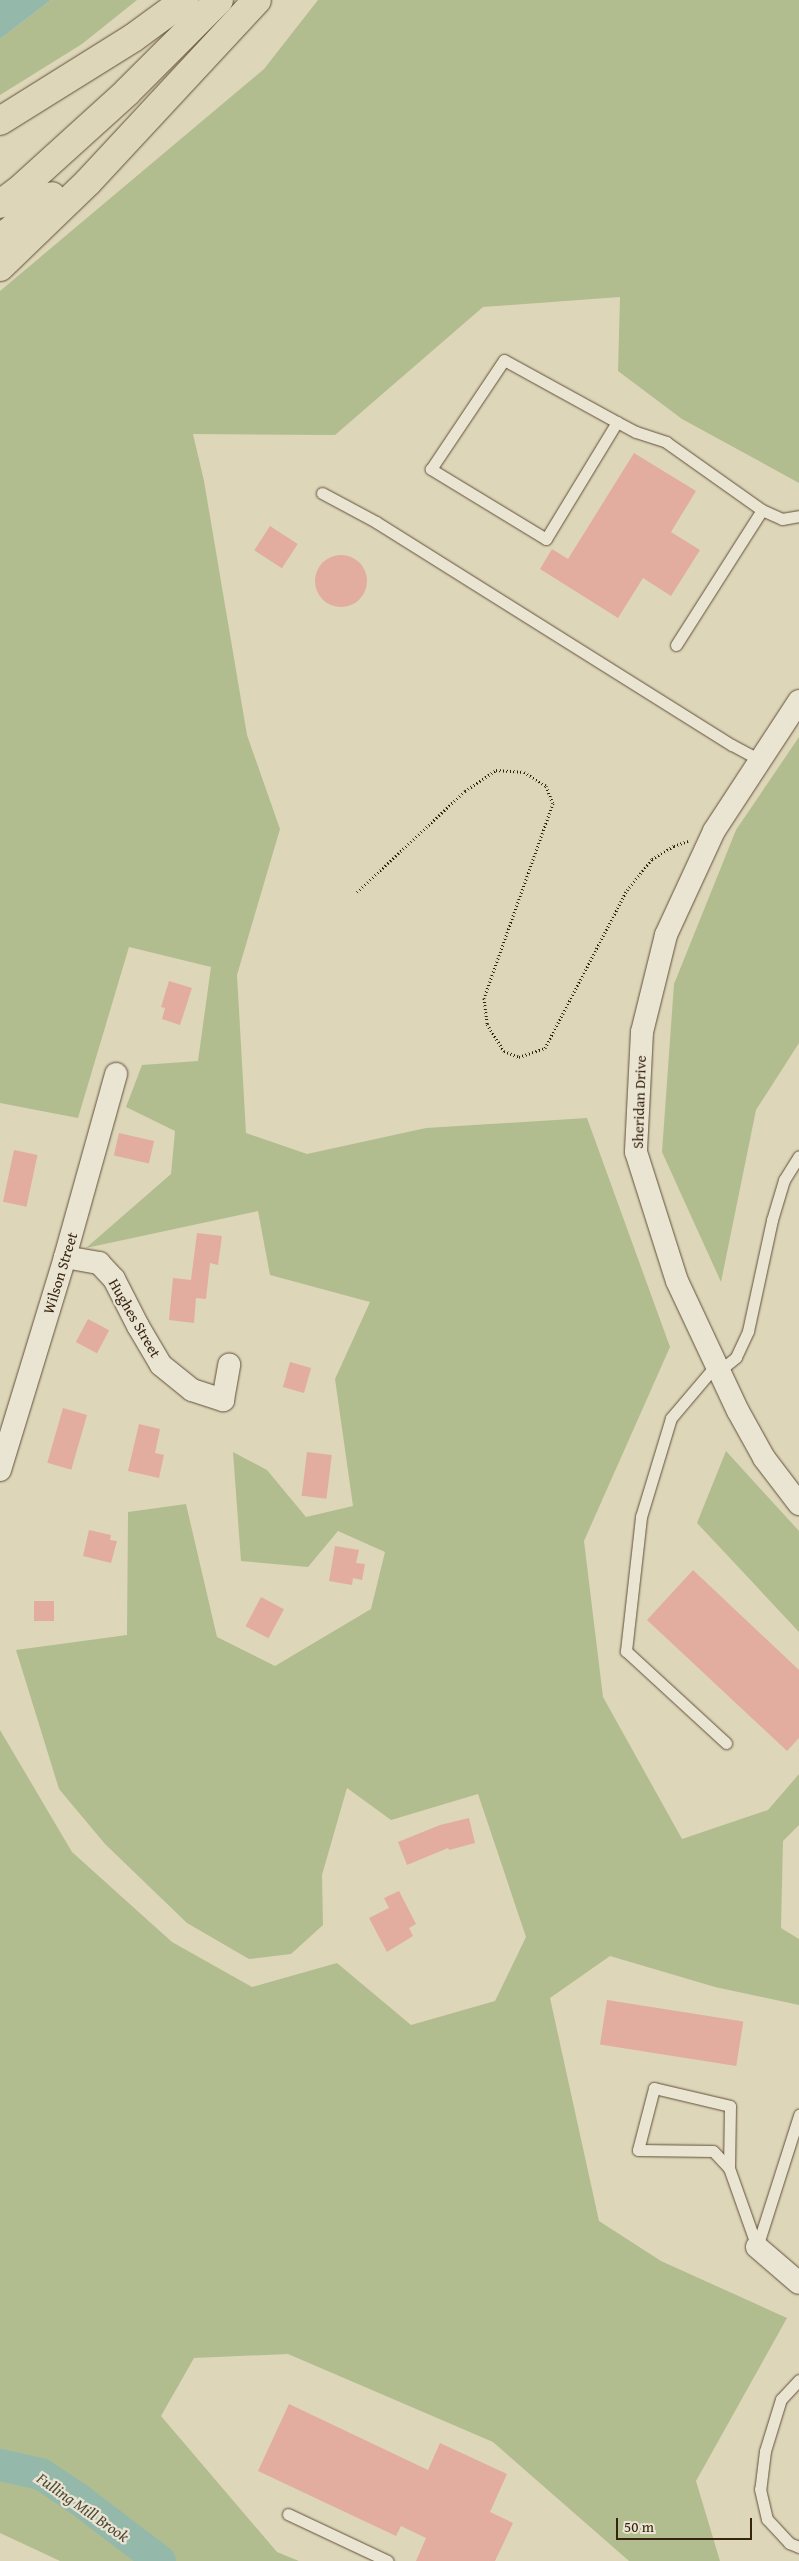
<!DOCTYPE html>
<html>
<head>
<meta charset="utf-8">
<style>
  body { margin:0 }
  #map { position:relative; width:799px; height:2561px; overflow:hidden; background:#ded6b9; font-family:"Gentium Book Plus",serif }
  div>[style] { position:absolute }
  .green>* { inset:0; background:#b2bd8f }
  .water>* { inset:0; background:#94b9ab }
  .river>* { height:32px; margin:-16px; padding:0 16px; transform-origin:16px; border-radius:16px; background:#94b9ab }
  .building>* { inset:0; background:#e2ad9e; transform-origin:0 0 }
  .round { border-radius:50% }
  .path>* { height:3px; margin-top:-1.5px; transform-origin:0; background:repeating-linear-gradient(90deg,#372410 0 1px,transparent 0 3.5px) }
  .roads { filter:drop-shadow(0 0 1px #61503a) drop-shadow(0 0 1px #61503a) }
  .lane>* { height:11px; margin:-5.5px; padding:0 5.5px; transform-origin:5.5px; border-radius:5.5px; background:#eae4d2 }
  .street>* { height:22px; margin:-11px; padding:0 11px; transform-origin:11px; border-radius:11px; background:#eae4d2 }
  .highway>* { height:28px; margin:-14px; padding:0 14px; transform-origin:14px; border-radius:14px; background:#ded6b9 }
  span { translate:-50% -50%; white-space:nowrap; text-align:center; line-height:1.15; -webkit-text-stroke:4.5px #eae4d2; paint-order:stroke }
  .street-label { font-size:15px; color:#372410 }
  .water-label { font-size:16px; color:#4e4937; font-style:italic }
  .scale { position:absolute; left:616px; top:2518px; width:136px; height:22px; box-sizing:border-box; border:2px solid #372410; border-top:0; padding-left:6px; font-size:15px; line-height:18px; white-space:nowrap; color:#372410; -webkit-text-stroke:4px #eae4d2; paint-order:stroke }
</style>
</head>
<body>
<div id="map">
  <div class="green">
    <i style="clip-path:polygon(51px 0,137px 0,82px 44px,0 95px,0 39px)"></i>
    <i style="clip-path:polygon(318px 0,799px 0,799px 483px,682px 419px,618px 371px,620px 297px,483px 307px,335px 435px,193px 434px,204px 481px,247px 735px,280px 829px,237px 975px,246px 1133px,307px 1154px,426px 1128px,587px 1118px,670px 1347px,584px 1541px,603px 1697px,682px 1839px,768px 1810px,799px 1774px,799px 1825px,783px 1841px,781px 1928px,799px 1939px,799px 2005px,715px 1987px,610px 1956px,550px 1998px,599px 2221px,661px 2261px,787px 2318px,696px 2481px,720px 2561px,629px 2561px,493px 2442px,288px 2354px,194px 2358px,161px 2416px,277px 2552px,299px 2561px,60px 2561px,0 2533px,0 1730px,72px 1852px,172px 1942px,252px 1987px,337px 1963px,411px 2025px,495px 2001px,526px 1937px,478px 1794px,391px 1820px,347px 1788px,322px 1875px,323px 1925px,291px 1954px,249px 1959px,187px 1923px,105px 1844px,59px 1789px,16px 1650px,127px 1635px,128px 1512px,186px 1504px,217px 1637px,275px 1666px,371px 1609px,385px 1552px,338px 1531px,308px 1567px,241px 1561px,233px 1452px,267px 1470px,306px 1517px,353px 1506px,335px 1379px,370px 1302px,270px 1275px,258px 1211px,86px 1248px,171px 1174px,175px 1131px,126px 1107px,142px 1065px,198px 1061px,211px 967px,129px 947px,78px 1118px,0 1103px,0 291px,264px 69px)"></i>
    <i style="clip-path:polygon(799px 737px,799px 1043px,756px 1110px,721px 1282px,662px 1152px,674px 984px,736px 830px)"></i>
    <i style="clip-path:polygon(726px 1451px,799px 1531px,799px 1632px,697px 1523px)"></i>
  </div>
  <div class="water">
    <i style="clip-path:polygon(0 0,51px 0,0 39px)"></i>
  </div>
  <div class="river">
    <i style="left:0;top:2465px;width:42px;rotate:12.4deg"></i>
    <i style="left:41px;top:2474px;width:43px;rotate:33.7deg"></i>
    <i style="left:77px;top:2498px;width:104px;rotate:37.2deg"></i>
  </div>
  <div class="building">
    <i style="clip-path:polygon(634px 453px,696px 491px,671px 532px,700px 550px,671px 596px,643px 578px,618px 618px,540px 569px,552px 549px,568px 559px)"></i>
    <i style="left:270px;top:526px;width:33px;height:29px;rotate:33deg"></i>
    <i class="round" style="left:315px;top:555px;width:52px;height:52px"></i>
    <i style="clip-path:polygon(169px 981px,192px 988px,180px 1025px,162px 1019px,165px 1008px,161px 1007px)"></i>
    <i style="left:119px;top:1133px;width:36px;height:23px;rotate:13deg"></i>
    <i style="left:14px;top:1150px;width:24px;height:53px;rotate:12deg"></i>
    <i style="clip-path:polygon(197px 1233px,222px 1236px,218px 1265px,210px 1263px,206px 1299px,196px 1298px,194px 1323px,169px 1320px,173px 1278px,191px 1280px)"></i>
    <i style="left:88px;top:1319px;width:24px;height:26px;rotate:28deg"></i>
    <i style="left:290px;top:1362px;width:22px;height:26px;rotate:16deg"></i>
    <i style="left:63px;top:1408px;width:25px;height:57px;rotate:16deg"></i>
    <i style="clip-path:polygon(139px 1424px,160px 1429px,155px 1453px,164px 1455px,159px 1478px,128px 1471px)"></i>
    <i style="left:307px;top:1452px;width:25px;height:44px;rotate:7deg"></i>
    <i style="clip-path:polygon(89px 1530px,111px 1535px,110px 1540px,117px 1541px,111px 1563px,83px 1556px)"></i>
    <i style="clip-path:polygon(335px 1546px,359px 1550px,356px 1563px,365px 1564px,362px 1580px,353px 1578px,352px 1585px,329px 1581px)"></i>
    <i style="clip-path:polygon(693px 1570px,799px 1670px,799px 1738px,787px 1751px,647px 1620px)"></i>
    <i style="left:261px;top:1597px;width:26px;height:33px;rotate:28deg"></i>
    <i style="left:34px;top:1601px;width:20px;height:20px"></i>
    <i style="clip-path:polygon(469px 1818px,475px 1843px,449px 1850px,448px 1848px,407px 1865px,398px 1842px,440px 1825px)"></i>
    <i style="clip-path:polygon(399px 1891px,416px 1924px,409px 1928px,413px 1936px,387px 1952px,369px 1918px,389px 1908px,384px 1898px)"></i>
    <i style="left:607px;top:2000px;width:138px;height:45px;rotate:9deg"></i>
    <i style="clip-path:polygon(289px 2404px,428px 2470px,440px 2443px,507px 2474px,490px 2512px,513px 2523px,495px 2561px,416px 2561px,426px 2538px,401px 2526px,396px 2536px,258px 2471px)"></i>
  </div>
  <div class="path">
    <i style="left:357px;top:892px;width:148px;rotate:-43.1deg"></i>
    <i style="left:465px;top:791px;width:37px;rotate:-34deg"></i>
    <i style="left:496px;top:770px;width:28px;rotate:4deg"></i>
    <i style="left:524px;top:772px;width:26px;rotate:32deg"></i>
    <i style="left:546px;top:786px;width:18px;rotate:68deg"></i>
    <i style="left:553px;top:803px;width:207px;rotate:109.5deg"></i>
    <i style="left:484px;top:998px;width:26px;rotate:83deg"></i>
    <i style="left:487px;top:1024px;width:32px;rotate:58deg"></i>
    <i style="left:504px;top:1051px;width:16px;rotate:22deg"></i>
    <i style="left:519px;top:1057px;width:28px;rotate:-19deg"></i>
    <i style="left:545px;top:1048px;width:178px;rotate:-62.6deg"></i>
    <i style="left:627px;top:890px;width:40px;rotate:-51deg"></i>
    <i style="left:652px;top:859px;width:26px;rotate:-31deg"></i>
    <i style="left:674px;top:846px;width:15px;rotate:-20deg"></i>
  </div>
  <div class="roads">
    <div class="lane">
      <i style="left:617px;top:422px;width:137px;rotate:121.3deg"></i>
      <i style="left:546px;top:539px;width:135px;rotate:-148.7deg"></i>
      <i style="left:431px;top:469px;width:131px;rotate:-56.2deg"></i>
      <i style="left:504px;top:360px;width:129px;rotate:28.8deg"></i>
      <i style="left:617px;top:422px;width:21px;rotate:28deg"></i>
      <i style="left:636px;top:432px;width:32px;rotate:18deg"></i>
      <i style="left:666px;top:442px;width:118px;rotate:35.3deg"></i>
      <i style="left:322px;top:493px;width:61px;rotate:28.2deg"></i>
      <i style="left:376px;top:522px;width:420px;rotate:32.1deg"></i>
      <i style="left:732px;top:745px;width:32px;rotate:28deg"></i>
      <i style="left:676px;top:645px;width:160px;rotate:-57.5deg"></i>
      <i style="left:762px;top:510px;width:22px;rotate:24deg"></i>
      <i style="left:782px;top:519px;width:17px;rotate:-10deg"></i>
      <i style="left:716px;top:1365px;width:70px;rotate:130.3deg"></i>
      <i style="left:671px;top:1418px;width:103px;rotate:106.9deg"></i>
      <i style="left:641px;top:1517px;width:135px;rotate:96.4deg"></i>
      <i style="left:626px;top:1651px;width:136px;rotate:42.6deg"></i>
      <i style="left:719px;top:1371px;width:22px;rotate:-39deg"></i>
      <i style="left:736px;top:1357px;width:29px;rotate:-65deg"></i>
      <i style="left:748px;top:1331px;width:114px;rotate:-77.8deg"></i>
      <i style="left:772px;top:1220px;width:42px;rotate:-73.3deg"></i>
      <i style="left:784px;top:1180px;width:28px;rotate:-58deg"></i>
      <i style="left:729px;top:2168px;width:23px;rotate:-133deg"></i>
      <i style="left:713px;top:2151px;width:75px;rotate:-179.2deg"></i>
      <i style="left:638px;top:2150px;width:64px;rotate:-75.5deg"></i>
      <i style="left:654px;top:2088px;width:78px;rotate:13.3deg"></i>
      <i style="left:730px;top:2106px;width:62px;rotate:90.9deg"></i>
      <i style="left:729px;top:2168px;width:84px;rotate:70.5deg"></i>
      <i style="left:757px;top:2247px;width:139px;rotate:-72.3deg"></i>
      <i style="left:799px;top:2380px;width:26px;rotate:133deg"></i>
      <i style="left:781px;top:2399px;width:54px;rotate:107.1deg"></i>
      <i style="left:765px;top:2451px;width:38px;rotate:97deg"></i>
      <i style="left:760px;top:2489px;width:31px;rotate:77deg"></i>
      <i style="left:767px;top:2519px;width:33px;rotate:47deg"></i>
      <i style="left:789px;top:2543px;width:11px;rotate:22deg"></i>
      <i style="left:288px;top:2514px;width:110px;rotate:25.2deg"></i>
    </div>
    <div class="street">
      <i style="left:799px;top:701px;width:155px;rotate:123.2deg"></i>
      <i style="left:714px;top:831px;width:115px;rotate:114.8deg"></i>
      <i style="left:666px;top:935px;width:100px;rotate:103.9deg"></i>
      <i style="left:642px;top:1032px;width:120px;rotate:92.9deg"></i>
      <i style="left:636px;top:1152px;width:135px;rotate:72.4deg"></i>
      <i style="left:677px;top:1281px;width:144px;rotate:64.9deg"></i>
      <i style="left:738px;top:1411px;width:54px;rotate:61deg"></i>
      <i style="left:764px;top:1458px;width:58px;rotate:52.7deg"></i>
      <i style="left:65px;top:1257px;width:35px;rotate:10deg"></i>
      <i style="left:99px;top:1263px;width:22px;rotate:47deg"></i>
      <i style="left:114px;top:1279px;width:53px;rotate:62.9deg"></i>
      <i style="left:138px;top:1326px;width:45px;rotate:59.5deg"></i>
      <i style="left:161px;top:1365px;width:40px;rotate:39deg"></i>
      <i style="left:192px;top:1390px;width:33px;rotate:18deg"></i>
      <i style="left:223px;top:1400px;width:36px;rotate:-80deg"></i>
      <i style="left:0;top:1470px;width:223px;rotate:-73deg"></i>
      <i style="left:65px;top:1257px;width:190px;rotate:-74.4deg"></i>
      <i style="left:757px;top:2247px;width:55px;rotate:40.6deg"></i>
    </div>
    <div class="highway">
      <i style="left:0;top:121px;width:157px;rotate:-32deg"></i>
      <i style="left:133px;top:38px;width:64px;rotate:-36.2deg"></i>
      <i style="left:0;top:204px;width:22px;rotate:-36deg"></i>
      <i style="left:18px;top:191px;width:147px;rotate:-42.2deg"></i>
      <i style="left:127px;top:92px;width:130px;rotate:-45deg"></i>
      <i style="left:0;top:239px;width:67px;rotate:-39.6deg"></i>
      <i style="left:0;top:267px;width:122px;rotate:-44deg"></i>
      <i style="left:88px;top:182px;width:248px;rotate:-47.1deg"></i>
    </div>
  </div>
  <div class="street-label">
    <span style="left:639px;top:1102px;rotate:-88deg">Sheridan Drive</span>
    <span style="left:60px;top:1273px;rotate:-73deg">Wilson Street</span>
    <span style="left:135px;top:1318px;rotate:60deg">Hughes Street</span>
  </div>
  <div class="water-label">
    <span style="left:83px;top:2507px;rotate:35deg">Fulling Mill Brook</span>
  </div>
  <div class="scale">50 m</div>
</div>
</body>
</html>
